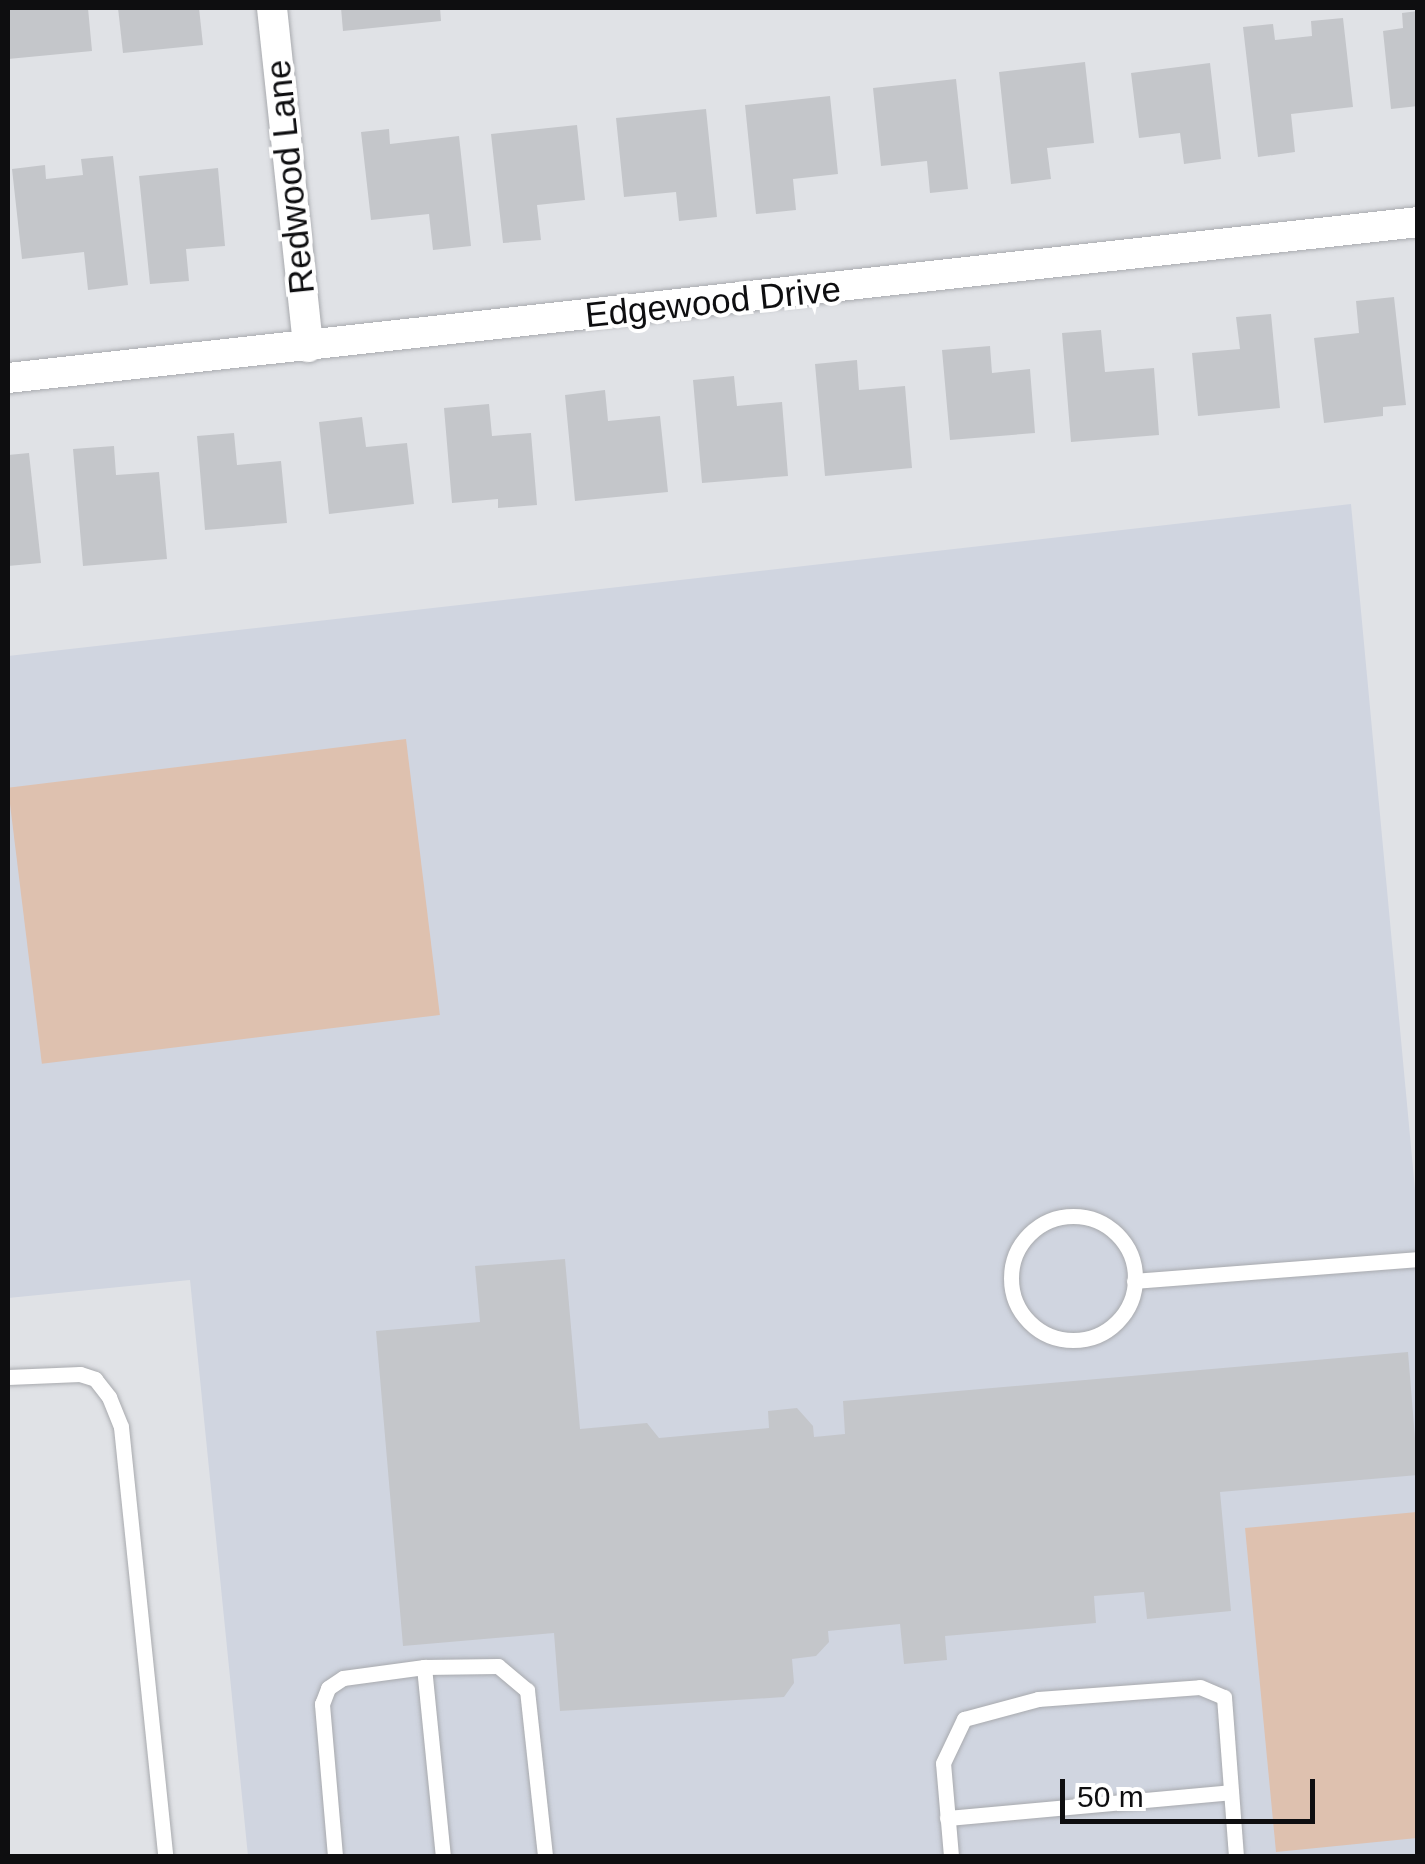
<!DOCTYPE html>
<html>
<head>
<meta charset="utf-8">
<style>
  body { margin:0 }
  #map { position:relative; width:1425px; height:1864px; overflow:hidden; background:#e0e2e6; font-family:Helvetica,sans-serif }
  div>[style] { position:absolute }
  .built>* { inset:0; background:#d0d5e0 }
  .green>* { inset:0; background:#dec1af; transform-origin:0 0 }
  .building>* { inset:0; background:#c4c6ca }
  .roads { filter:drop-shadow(0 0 2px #a8aaae) drop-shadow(0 0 2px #a8aaae) }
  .service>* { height:15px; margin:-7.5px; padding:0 7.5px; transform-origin:7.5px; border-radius:7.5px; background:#fff }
  .service>.ring { margin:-7.5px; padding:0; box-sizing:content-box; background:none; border:15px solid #fff; border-radius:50% }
  .minor>* { height:30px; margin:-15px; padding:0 15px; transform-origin:15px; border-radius:15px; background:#fff }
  span { translate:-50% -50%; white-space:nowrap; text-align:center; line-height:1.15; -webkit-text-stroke:8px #fff; paint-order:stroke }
  .street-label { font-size:35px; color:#0e0e10 }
  .frame { position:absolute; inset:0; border:10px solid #0e0e10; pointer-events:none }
  .scale { position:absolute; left:1060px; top:1779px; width:255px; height:45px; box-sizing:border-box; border:5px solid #0e0e10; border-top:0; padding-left:12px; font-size:30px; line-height:35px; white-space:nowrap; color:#0e0e10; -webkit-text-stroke:8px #fff; paint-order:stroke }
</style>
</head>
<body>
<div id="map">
  <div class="built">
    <i style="clip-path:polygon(1351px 504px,1417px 1211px,1417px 1856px,248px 1856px,190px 1280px,8px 1298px,8px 656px)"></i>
  </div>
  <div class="green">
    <i style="left:406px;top:739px;width:278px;height:401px;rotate:83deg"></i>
    <i style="clip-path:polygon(1417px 1512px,1417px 1838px,1276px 1852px,1245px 1528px)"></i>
  </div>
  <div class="building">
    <i style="clip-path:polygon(8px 8px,88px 8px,92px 51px,8px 59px)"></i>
    <i style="clip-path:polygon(118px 8px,199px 8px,203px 45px,123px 53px)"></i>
    <i style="clip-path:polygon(341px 8px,440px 8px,441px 21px,343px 31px)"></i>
    <i style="clip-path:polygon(1418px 11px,1418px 106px,1391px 109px,1383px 31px,1403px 28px,1402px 13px)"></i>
    <i style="clip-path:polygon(1343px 18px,1353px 107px,1291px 114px,1295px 152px,1258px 157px,1243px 27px,1273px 24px,1275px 40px,1312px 36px,1311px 21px)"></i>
    <i style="clip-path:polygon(1085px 62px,1094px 143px,1047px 148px,1051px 179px,1011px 184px,999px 72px)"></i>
    <i style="clip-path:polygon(1210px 63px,1221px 159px,1184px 164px,1180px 133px,1139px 138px,1131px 73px)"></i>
    <i style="clip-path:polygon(956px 79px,968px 189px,930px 193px,927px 161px,881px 166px,873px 88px)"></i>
    <i style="clip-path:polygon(830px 96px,838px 174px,793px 179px,796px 210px,756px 214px,745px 105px)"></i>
    <i style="clip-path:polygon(706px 109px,717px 217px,679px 221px,676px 192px,624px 197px,616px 118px)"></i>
    <i style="clip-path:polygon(577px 125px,585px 200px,537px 205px,541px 240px,503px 243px,491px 134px)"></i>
    <i style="clip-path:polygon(389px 129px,390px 144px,459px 136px,471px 246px,433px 250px,429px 214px,371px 220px,361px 132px)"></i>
    <i style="clip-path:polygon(113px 156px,128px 285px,88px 290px,84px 252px,22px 259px,12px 169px,45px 165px,46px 179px,83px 175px,81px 159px)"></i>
    <i style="clip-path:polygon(218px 168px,225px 246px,186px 249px,189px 281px,150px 284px,139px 176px)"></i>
    <i style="clip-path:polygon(1394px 297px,1406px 405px,1383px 407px,1383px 416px,1324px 423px,1314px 338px,1359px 333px,1356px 301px)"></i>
    <i style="clip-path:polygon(1271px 314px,1280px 408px,1198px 416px,1192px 353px,1240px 349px,1236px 317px)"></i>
    <i style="clip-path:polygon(1101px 330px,1105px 372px,1154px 368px,1159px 435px,1071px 442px,1062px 333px)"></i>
    <i style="clip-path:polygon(990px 346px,992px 373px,1030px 369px,1035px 433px,950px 440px,942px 350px)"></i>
    <i style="clip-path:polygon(857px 360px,859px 390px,905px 386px,912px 468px,825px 476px,815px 364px)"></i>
    <i style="clip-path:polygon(734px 376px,737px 406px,782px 402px,788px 476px,702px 483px,693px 380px)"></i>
    <i style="clip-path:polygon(605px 390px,608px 421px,660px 416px,668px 492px,575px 501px,565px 395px)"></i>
    <i style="clip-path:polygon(489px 404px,492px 436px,531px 433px,537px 505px,498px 508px,498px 499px,452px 503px,444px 408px)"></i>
    <i style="clip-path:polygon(362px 417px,366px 447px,407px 443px,414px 504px,329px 514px,319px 422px)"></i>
    <i style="clip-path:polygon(234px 433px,237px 465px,281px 461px,287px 523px,205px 530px,197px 436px)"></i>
    <i style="clip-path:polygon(114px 446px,116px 475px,159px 472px,167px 559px,83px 566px,73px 449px)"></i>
    <i style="clip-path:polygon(29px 453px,41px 563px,8px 566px,8px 455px)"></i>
    <i style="clip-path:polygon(565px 1259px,580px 1429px,647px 1423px,659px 1438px,769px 1428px,768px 1411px,797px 1408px,813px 1426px,814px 1437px,845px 1434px,843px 1401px,1408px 1352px,1418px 1475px,1220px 1492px,1231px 1611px,1147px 1619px,1144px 1592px,1094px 1596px,1096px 1623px,945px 1636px,947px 1660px,904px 1664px,900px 1624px,828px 1631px,829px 1642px,816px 1656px,792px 1659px,794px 1683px,784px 1697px,560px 1711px,554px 1633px,403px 1646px,376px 1331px,480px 1322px,475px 1266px)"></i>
  </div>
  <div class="roads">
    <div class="service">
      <i class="ring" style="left:1011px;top:1216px;width:109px;height:109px"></i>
      <i style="left:1134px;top:1281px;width:285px;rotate:-4.4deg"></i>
      <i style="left:8px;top:1377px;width:72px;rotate:-2.4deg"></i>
      <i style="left:80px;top:1374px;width:16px;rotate:18deg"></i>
      <i style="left:95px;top:1379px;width:23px;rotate:52deg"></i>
      <i style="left:109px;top:1397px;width:32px;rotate:68deg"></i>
      <i style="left:121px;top:1427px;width:431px;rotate:84.1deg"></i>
      <i style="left:424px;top:1667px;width:190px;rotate:84.3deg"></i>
      <i style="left:947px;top:1818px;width:285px;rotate:-5.2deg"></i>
      <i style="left:335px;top:1856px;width:153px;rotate:-94.9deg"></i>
      <i style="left:322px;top:1704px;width:17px;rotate:-69deg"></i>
      <i style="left:328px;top:1688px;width:18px;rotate:-34deg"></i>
      <i style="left:343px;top:1678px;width:82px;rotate:-7.7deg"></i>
      <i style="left:424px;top:1667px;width:74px;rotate:-0.8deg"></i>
      <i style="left:498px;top:1666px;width:38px;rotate:40deg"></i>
      <i style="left:527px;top:1690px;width:167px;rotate:83.8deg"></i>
      <i style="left:951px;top:1856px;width:93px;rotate:-94.9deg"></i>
      <i style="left:943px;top:1763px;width:49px;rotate:-64.5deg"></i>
      <i style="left:964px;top:1719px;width:77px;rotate:-15.1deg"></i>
      <i style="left:1038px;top:1699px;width:162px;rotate:-4.2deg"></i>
      <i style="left:1200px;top:1687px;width:26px;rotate:23deg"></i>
      <i style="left:1224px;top:1697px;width:159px;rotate:85.7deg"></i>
    </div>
    <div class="minor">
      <i style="left:272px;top:8px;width:341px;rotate:83.9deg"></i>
      <i style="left:8px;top:378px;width:1419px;rotate:-6.31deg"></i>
    </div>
  </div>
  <div class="street-label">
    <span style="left:290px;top:177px;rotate:-96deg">Redwood Lane</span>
    <span style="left:713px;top:302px;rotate:-6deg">Edgewood Drive</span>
  </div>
  <div class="frame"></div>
  <div class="scale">50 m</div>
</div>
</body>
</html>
